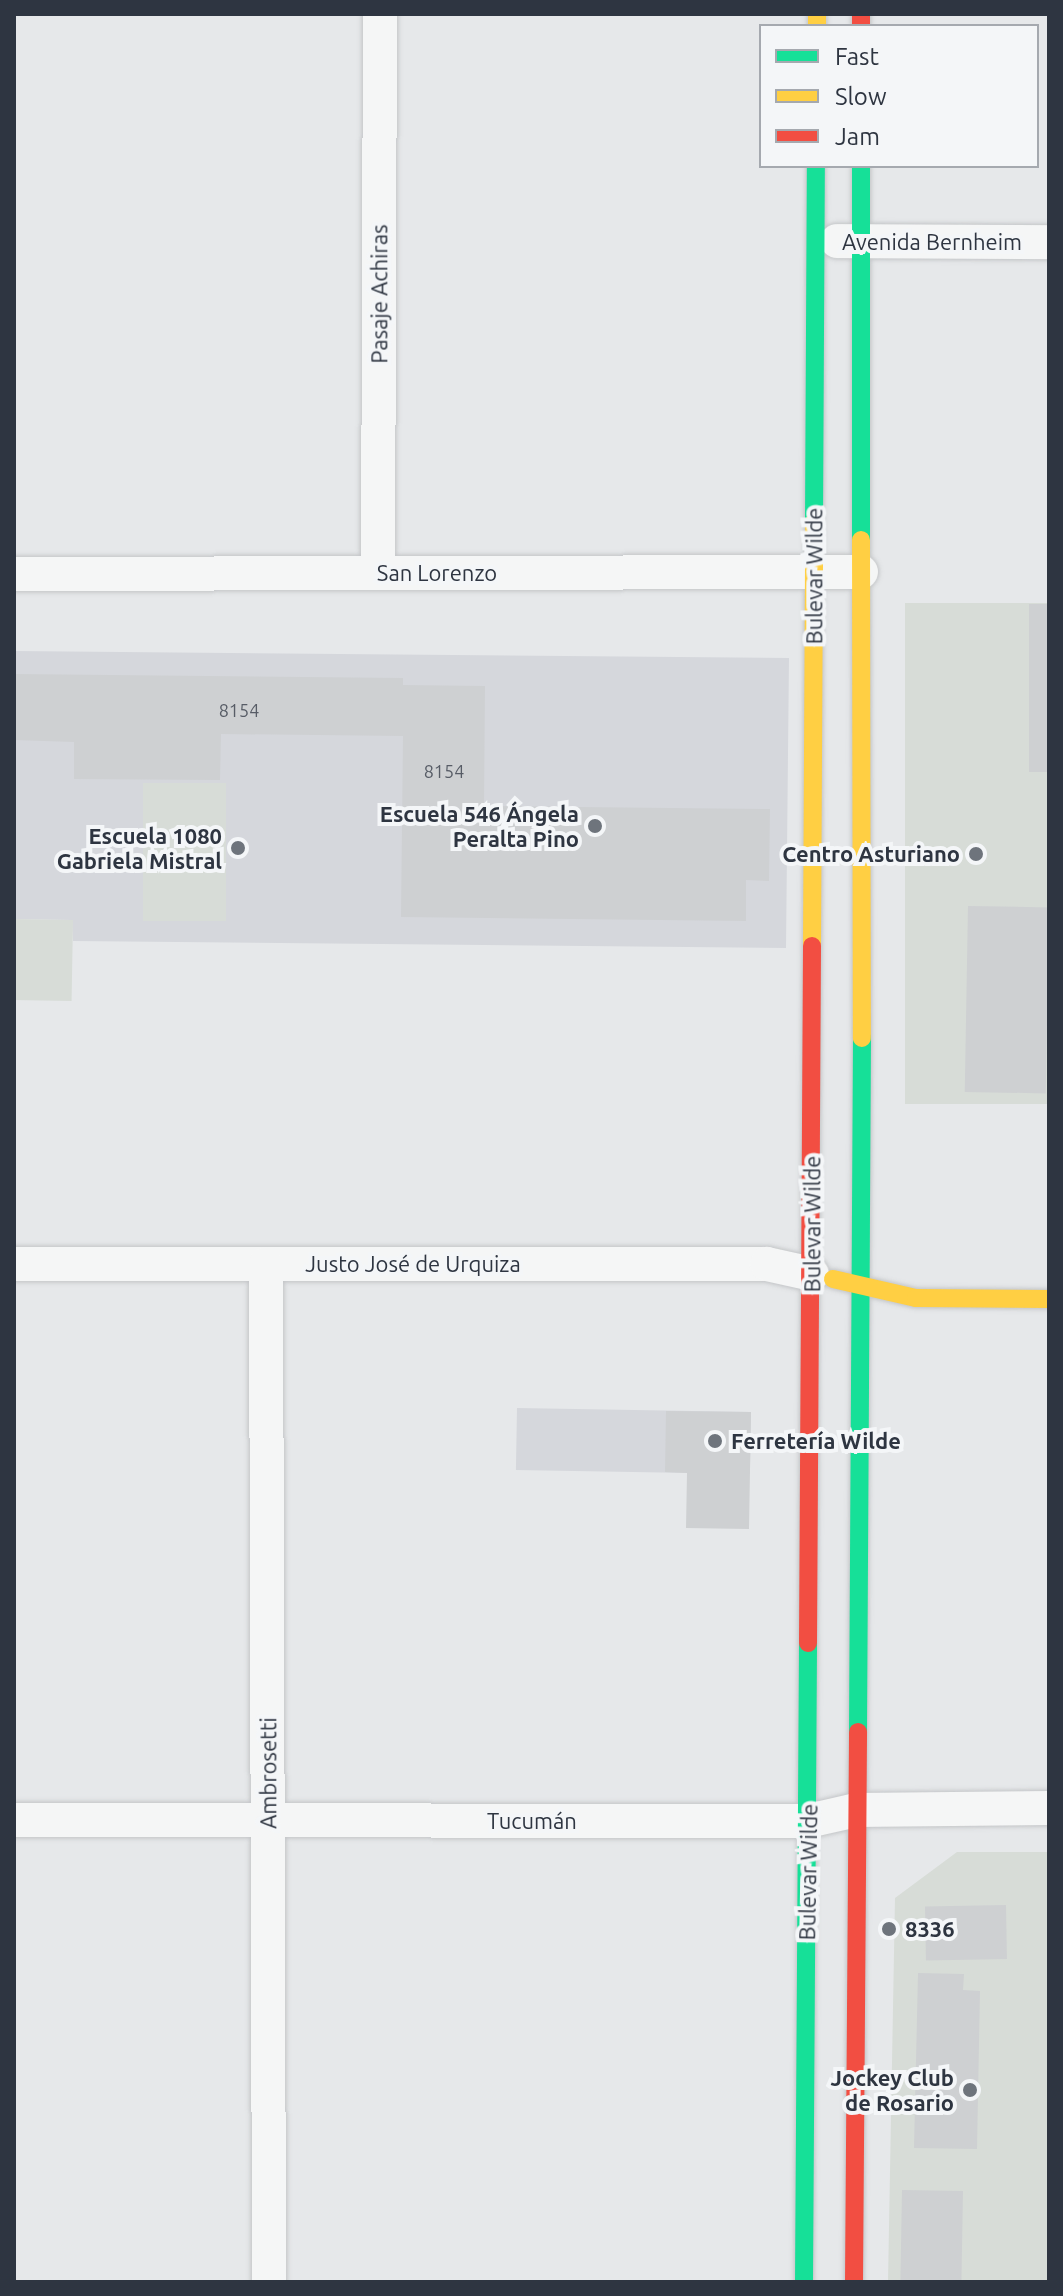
<!DOCTYPE html>
<html>
<head>
<meta charset="utf-8">
<style>
  body { margin:0 }
  #map { position:relative; width:1063px; height:2296px; overflow:hidden; background:#e6e8ea; font-family:Ubuntu,sans-serif }
  div>[style] { position:absolute }
  .built>* { inset:0; background:#d5d7dc; transform-origin:0 0 }
  .green>* { inset:0; background:#d7dcd7; transform-origin:0 0 }
  .building>* { inset:0; background:#ced0d2; transform-origin:0 0 }
  .roads { filter:drop-shadow(0 0 2px #c4c6c8) drop-shadow(0 0 2px #c4c6c8) }
  .street>* { height:34px; margin:-17px; padding:0 17px; transform-origin:17px; border-radius:17px; background:#f5f6f6 }
  .fast>* { height:18px; margin:-9px; padding:0 9px; transform-origin:9px; border-radius:9px; background:#16e098 }
  .slow>* { height:18px; margin:-9px; padding:0 9px; transform-origin:9px; border-radius:9px; background:#ffcf43 }
  .jam>* { height:18px; margin:-9px; padding:0 9px; transform-origin:9px; border-radius:9px; background:#f24e42 }
  .dots>* { width:22px; height:22px; translate:-50% -50%; box-sizing:border-box; border:4px solid #f4f6f8; border-radius:50% }
  span { translate:-50% -50%; white-space:nowrap; text-align:center; line-height:1.15; -webkit-text-stroke:8px #f4f6f8; paint-order:stroke }
  .number-label { font-size:18px; color:#575c66 }
  .number-label span { -webkit-text-stroke-width:0 }
  .street-label { font-size:22px; color:#2e3541 }
  .poi-label { font-size:22px; color:#2e3541; font-weight:700 }
  .right { translate:-100% -50%; text-align:right }
  .left { translate:0 -50%; text-align:left }
  .frame { position:absolute; inset:0; border:16px solid #2e3541; pointer-events:none }
  .legend { position:absolute; left:759px; top:24px; width:280px; height:144px; box-sizing:border-box; background:#f4f6f8; border:2px solid #a5a9af; margin:0; padding:10px 14px; list-style:none; font-size:24px; color:#2e3541 }
  .legend li { display:flex; align-items:center; gap:16px; height:40px }
  .legend b { width:40px; border:2px solid #a5a9af }
</style>
</head>
<body>
<div id="map">
  <div class="built">
    <i style="clip-path:polygon(14px 651px,789px 658px,786px 948px,73px 941px,72px 920px,14px 919px)"></i>
    <i style="left:517px;top:1408px;width:234px;height:62px;rotate:1deg"></i>
  </div>
  <div class="green">
    <i style="left:905px;top:603px;width:144px;height:501px"></i>
    <i style="left:143px;top:783px;width:83px;height:138px"></i>
    <i style="left:14px;top:919px;width:59px;height:81px;rotate:1deg"></i>
    <i style="clip-path:polygon(957px 1852px,1049px 1852px,1049px 2282px,888px 2282px,895px 1898px)"></i>
  </div>
  <div class="building">
    <i style="left:1029px;top:604px;width:20px;height:168px"></i>
    <i style="clip-path:polygon(14px 674px,403px 678px,403px 685px,485px 686px,484px 806px,770px 809px,769px 881px,746px 880px,746px 921px,401px 917px,403px 736px,221px 734px,220px 780px,74px 779px,74px 742px,14px 740px)"></i>
    <i style="left:968px;top:906px;width:81px;height:186px;rotate:1deg"></i>
    <i style="clip-path:polygon(666px 1411px,751px 1412px,749px 1529px,686px 1528px,687px 1473px,665px 1472px)"></i>
    <i style="left:1006px;top:1905px;width:54px;height:81px;rotate:89deg"></i>
    <i style="clip-path:polygon(918px 1973px,964px 1974px,963px 1990px,980px 1991px,977px 2149px,914px 2148px)"></i>
    <i style="left:902px;top:2190px;width:61px;height:92px;rotate:1deg"></i>
  </div>
  <div class="roads">
    <div class="street">
      <i style="left:837px;top:241px;width:212px;rotate:0.3deg"></i>
      <i style="left:378px;top:573px;width:559px;rotate:-89.8deg"></i>
      <i style="left:14px;top:574px;width:847px;rotate:-0.14deg"></i>
      <i style="left:14px;top:1264px;width:753px"></i>
      <i style="left:767px;top:1264px;width:46px;rotate:12.5deg"></i>
      <i style="left:266px;top:1264px;width:1018px;rotate:89.83deg"></i>
      <i style="left:14px;top:1820px;width:794px;rotate:0.07deg"></i>
      <i style="left:808px;top:1821px;width:49px;rotate:-12.9deg"></i>
      <i style="left:856px;top:1810px;width:193px;rotate:-0.6deg"></i>
    </div>
    <div class="fast">
      <i style="left:861px;top:166px;width:374px;rotate:90deg"></i>
      <i style="left:814px;top:522px;width:356px;rotate:-89.7deg"></i>
      <i style="left:858px;top:1732px;width:694px;rotate:-89.67deg"></i>
      <i style="left:804px;top:2282px;width:639px;rotate:-89.64deg"></i>
    </div>
    <div class="slow">
      <i style="left:817px;top:14px;width:12px;rotate:90deg"></i>
      <i style="left:861px;top:540px;width:498px;rotate:89.9deg"></i>
      <i style="left:812px;top:946px;width:424px;rotate:-89.7deg"></i>
      <i style="left:833px;top:1279px;width:85px;rotate:12.9deg"></i>
      <i style="left:916px;top:1298px;width:133px;rotate:0.4deg"></i>
    </div>
    <div class="jam">
      <i style="left:861px;top:14px;width:12px;rotate:90deg"></i>
      <i style="left:808px;top:1643px;width:697px;rotate:-89.67deg"></i>
      <i style="left:854px;top:2282px;width:550px;rotate:-89.58deg"></i>
    </div>
  </div>
  <div class="dots">
    <i style="left:595px;top:826px;background:#6e747c"></i>
    <i style="left:238px;top:848px;background:#6e747c"></i>
    <i style="left:976px;top:854px;background:#6e747c"></i>
    <i style="left:715px;top:1441px;background:#6e747c"></i>
    <i style="left:889px;top:1929px;background:#6e747c"></i>
    <i style="left:970px;top:2090px;background:#6e747c"></i>
  </div>
  <div class="number-label">
    <span style="left:239px;top:710px">8154</span>
    <span style="left:444px;top:771px">8154</span>
  </div>
  <div class="street-label">
    <span style="left:932px;top:242px">Avenida Bernheim</span>
    <span style="left:379px;top:294px;rotate:-90deg">Pasaje Achiras</span>
    <span style="left:437px;top:573px">San Lorenzo</span>
    <span style="left:814px;top:576px;rotate:-90deg">Bulevar Wilde</span>
    <span style="left:812px;top:1224px;rotate:-90deg">Bulevar Wilde</span>
    <span style="left:413px;top:1264px">Justo José de Urquiza</span>
    <span style="left:268px;top:1773px;rotate:-90deg">Ambrosetti</span>
    <span style="left:532px;top:1821px">Tucumán</span>
    <span style="left:808px;top:1872px;rotate:-89deg">Bulevar Wilde</span>
  </div>
  <div class="poi-label">
    <span class="right" style="left:579px;top:826px">Escuela 546 Ángela<br>Peralta Pino</span>
    <span class="right" style="left:222px;top:848px">Escuela 1080<br>Gabriela Mistral</span>
    <span class="right" style="left:960px;top:854px">Centro Asturiano</span>
    <span class="left" style="left:731px;top:1441px">Ferretería Wilde</span>
    <span class="left" style="left:905px;top:1929px">8336</span>
    <span class="right" style="left:954px;top:2090px">Jockey Club<br>de Rosario</span>
  </div>
  <div class="frame"></div>
  <ul class="legend">
  <li><b style="height:10px;background:#16e098"></b>Fast</li>
  <li><b style="height:10px;background:#ffcf43"></b>Slow</li>
  <li><b style="height:10px;background:#f24e42"></b>Jam</li>
  </ul>
</div>
</body>
</html>
